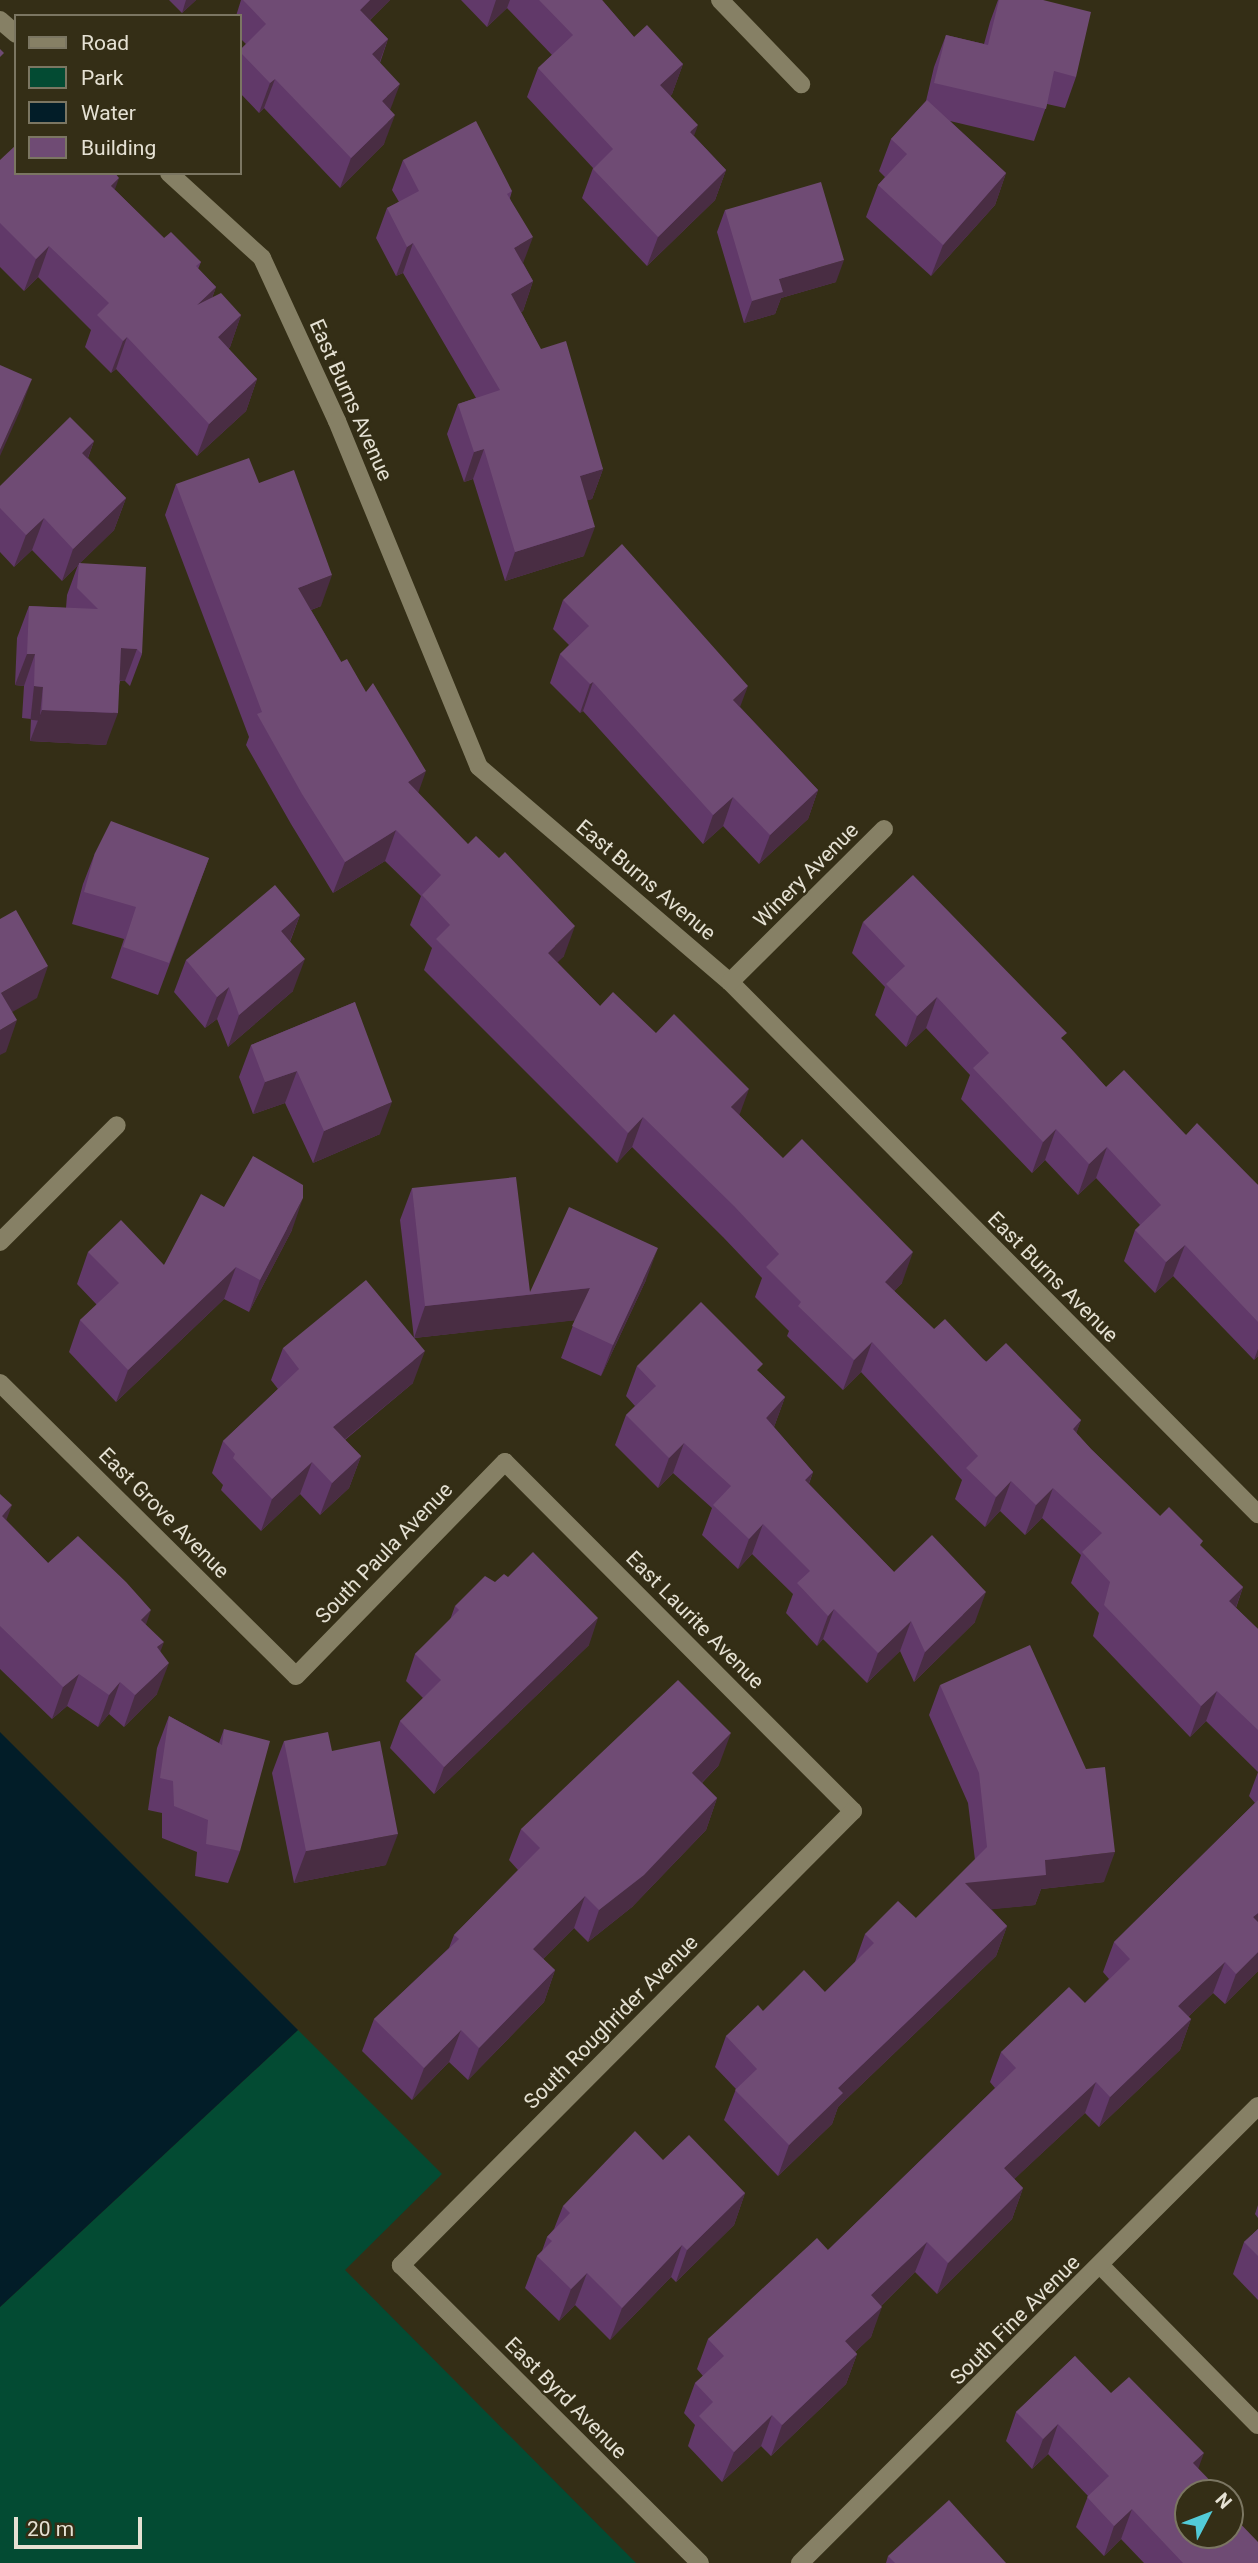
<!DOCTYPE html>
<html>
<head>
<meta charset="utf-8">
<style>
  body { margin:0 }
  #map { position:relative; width:1258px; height:2563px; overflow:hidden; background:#342e16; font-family:Roboto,sans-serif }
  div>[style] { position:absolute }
  .green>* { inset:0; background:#034b33 }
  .water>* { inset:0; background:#021d28 }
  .minor>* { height:18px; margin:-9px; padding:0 9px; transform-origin:9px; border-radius:9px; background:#868065 }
  .wall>* { inset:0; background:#613969 }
  .shaded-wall>* { inset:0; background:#492d43; transform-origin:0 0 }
  .building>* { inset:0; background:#6f4b74 }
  span { translate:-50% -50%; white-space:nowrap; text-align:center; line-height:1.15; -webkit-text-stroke:5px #342e16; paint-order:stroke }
  .street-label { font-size:21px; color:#e5e1d3 }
  .legend { position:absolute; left:14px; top:14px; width:228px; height:161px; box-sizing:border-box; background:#342e16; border:2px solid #7b7662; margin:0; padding:9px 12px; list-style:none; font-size:21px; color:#e5e1d3 }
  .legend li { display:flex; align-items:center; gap:14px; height:35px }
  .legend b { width:35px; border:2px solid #7b7662 }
  .north { position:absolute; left:1174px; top:2479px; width:70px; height:70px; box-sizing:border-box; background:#342e16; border:2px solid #7b7662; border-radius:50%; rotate:48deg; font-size:19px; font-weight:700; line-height:28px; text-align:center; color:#e5e1d3 }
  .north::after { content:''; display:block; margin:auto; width:24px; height:32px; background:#52cbd8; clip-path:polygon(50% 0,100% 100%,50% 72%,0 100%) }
  .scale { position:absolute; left:14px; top:2517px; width:128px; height:32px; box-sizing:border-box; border:4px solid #e5e1d3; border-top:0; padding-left:9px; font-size:21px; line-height:24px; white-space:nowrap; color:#e5e1d3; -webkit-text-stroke:5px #342e16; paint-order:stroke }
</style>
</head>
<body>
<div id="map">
  <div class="green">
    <i style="clip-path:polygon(298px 2030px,442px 2174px,345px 2270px,636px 2563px,0 2563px,0 2307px)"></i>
  </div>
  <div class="water">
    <i style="clip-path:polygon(0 1732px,298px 2030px,0 2307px)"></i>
  </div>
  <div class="minor">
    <i style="left:720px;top:0;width:117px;rotate:46deg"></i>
    <i style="left:0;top:20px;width:21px;rotate:41deg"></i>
    <i style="left:169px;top:173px;width:126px;rotate:42.4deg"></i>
    <i style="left:262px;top:258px;width:179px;rotate:65.3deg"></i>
    <i style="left:337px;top:421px;width:374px;rotate:67.7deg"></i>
    <i style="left:479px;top:767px;width:330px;rotate:40.6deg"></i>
    <i style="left:730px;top:982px;width:750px;rotate:45.22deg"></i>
    <i style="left:730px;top:982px;width:217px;rotate:-44.8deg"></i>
    <i style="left:0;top:1242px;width:165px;rotate:-45deg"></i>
    <i style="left:0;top:1383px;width:416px;rotate:44.7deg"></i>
    <i style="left:296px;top:1676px;width:299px;rotate:-45.7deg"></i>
    <i style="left:505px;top:1462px;width:493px;rotate:45.1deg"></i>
    <i style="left:853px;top:1811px;width:641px;rotate:134.87deg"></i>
    <i style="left:401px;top:2265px;width:422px;rotate:44.9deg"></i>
    <i style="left:1102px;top:2267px;width:222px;rotate:45.4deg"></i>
    <i style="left:800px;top:2563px;width:647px;rotate:-44.94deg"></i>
  </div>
  <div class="wall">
    <i style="clip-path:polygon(169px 0,196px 0,182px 13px)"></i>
    <i style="clip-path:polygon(241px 0,390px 0,370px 20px,388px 39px,380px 63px,390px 110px,384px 144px,340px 188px,264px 108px,259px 113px,240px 93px,240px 50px,246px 44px,240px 38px,240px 16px,236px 16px)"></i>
    <i style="clip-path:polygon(461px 0,602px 0,634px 37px,683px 64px,672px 94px,670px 96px,694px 136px,726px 170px,715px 200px,647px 266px,582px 198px,593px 168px,527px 97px,538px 68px,552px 55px,507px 8px,487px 27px)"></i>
    <i style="clip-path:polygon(998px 0,1043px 0,1076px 77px,1065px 108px,1047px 104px,1034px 141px,950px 121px,1006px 173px,995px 205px,931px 276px,866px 217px,878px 185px,885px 177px,879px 171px,891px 139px,926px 101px,934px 67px,946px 35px,984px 44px,990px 22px)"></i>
    <i style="clip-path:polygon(0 160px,115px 190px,164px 238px,201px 262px,198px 269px,216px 287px,212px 298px,241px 315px,230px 347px,228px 349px,257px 379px,246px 411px,197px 456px,116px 369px,111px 373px,85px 347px,91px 330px,38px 277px,24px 291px,0 267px)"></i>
    <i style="clip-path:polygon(403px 160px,512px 191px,510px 198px,523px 263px,533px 281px,523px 311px,521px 312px,603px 469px,592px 499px,587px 500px,584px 556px,505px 581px,473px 479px,464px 482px,447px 434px,458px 404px,476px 398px,403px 273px,396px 276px,376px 238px,387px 208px,399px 202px,392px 190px)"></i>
    <i style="clip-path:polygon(725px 210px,836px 282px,781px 298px,775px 314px,744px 323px,717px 232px)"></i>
    <i style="clip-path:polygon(94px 441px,88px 458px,126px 498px,114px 530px,80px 563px,142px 654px,130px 686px,125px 681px,120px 681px,106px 745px,30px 741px,31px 719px,22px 718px,24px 686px,15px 685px,17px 638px,29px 606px,66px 608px,67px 595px,78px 565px,62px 581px,32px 550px,14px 567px,0 552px,0 486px)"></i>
    <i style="clip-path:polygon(259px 483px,321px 606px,311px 610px,418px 793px,564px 956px,557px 962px,600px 1006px,739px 1115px,902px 1283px,894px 1291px,934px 1329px,1081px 1420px,1076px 1433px,1091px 1449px,1160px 1516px,1201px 1547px,1243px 1587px,1236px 1608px,1258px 1629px,1258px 1772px,1206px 1721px,1190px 1737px,1093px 1636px,1099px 1613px,1071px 1583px,1081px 1555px,1042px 1518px,1025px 1535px,1000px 1511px,985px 1527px,955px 1499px,962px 1480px,861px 1372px,843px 1390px,787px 1336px,789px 1331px,755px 1297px,762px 1278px,723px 1237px,632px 1147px,617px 1163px,424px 970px,432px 948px,410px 925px,421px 896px,385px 861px,333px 893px,291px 824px,246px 745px,249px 737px,165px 515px,176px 484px)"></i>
    <i style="clip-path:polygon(563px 600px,740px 707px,818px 790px,808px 819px,759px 864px,723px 826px,703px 844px,583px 711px,580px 713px,550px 683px,560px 654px,569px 645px,553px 629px)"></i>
    <i style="clip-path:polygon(95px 853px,209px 858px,158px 995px,111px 978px,124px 939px,72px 924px,83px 884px)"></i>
    <i style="clip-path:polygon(300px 915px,290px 942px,293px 991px,228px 1047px,217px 1019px,205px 1028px,174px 992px,186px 960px)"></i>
    <i style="clip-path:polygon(863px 922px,1064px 1041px,1106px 1087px,1186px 1135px,1258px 1185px,1258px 1356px,1254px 1360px,1173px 1276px,1155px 1293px,1124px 1261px,1135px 1230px,1140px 1225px,1096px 1178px,1078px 1195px,1045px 1160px,1032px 1173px,961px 1099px,970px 1075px,926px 1028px,906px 1047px,875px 1015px,885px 987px,852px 953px)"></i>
    <i style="clip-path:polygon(355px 1002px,380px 1134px,313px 1163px,285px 1103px,253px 1114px,239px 1077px,251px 1045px)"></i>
    <i style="clip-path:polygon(412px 1188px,530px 1292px,646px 1280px,601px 1376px,561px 1358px,575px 1320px,414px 1338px,413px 1383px,345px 1440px,361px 1456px,349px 1488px,320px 1515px,300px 1494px,261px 1531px,221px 1490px,223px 1485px,212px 1473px,223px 1441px,278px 1389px,271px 1380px,283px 1348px,414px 1338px,400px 1220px)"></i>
    <i style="clip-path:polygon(224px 1207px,292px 1230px,249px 1312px,224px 1299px,116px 1402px,69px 1352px,80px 1320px,97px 1305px,77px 1284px,88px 1252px,164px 1265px)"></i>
    <i style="clip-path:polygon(637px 1366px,760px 1373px,785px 1397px,774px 1427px,813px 1472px,809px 1484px,894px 1572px,975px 1622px,914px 1682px,900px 1651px,867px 1683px,823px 1639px,817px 1646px,786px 1613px,793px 1594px,752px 1554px,738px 1569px,702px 1535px,712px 1508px,673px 1473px,658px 1488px,615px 1445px,626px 1415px,635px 1406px,626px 1396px)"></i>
    <i style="clip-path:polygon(0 1494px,6px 1520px,48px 1563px,146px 1625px,160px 1652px,157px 1694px,124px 1727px,109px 1714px,98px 1727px,67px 1706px,52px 1719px,0 1669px)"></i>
    <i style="clip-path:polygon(455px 1606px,589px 1645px,434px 1794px,390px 1748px,400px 1721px,423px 1698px,406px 1681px,415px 1654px,450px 1620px)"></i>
    <i style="clip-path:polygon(940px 1685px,1104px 1882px,1041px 1889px,1035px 1905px,991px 1909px,1007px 1926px,996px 1956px,838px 2107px,832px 2124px,778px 2176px,724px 2120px,736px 2089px,715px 2067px,726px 2036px,763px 2011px,825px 1992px,855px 1962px,865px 1934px,916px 1918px,975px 1860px,968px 1803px,929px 1715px)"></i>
    <i style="clip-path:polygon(169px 1716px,219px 1743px,224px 1729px,240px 1851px,228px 1883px,195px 1876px,197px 1852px,162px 1838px,162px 1813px,148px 1810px,157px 1748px)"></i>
    <i style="clip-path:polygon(284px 1741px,332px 1751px,386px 1865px,294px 1883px,272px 1773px)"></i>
    <i style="clip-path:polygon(719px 1765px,702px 1783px,717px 1798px,706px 1830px,632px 1907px,588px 1942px,574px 1928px,543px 1959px,555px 1970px,544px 2002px,468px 2080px,449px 2062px,412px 2100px,362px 2051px,374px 2019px,449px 1948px,454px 1935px,518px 1870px,509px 1860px,521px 1829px)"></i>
    <i style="clip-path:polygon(1258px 1772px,1258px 1971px,1225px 2004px,1213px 1993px,1188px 2017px,1191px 2019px,1180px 2050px,1099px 2127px,1085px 2113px,1014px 2179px,1023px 2188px,1012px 2219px,937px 2294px,915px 2272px,881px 2306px,871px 2337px,855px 2352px,857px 2354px,846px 2384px,771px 2456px,761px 2446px,722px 2482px,688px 2446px,695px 2425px,684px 2413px,695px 2383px,703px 2376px,697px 2369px,708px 2339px,828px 2250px,995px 2088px,990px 2082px,1001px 2052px,1085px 2003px,1109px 1979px,1103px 1972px,1114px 1942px,1255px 1803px,1249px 1796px)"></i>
    <i style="clip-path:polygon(663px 2160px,745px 2193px,734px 2225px,676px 2282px,671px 2277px,610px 2340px,575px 2305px,559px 2321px,525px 2288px,537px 2256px,542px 2251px,547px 2237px,554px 2229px,563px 2206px)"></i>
    <i style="clip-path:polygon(1258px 2205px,1258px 2218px,1255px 2214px)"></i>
    <i style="clip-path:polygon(1258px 2229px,1258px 2300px,1233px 2274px,1244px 2242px)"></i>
    <i style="clip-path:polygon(1075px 2356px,1188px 2493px,1258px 2563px,1144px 2563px,1121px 2539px,1104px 2556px,1076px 2527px,1088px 2496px,1048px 2454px,1032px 2469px,1006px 2441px,1016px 2412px)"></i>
    <i style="clip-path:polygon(888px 2556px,1006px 2563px,886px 2563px)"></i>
  </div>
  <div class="shaded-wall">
    <i style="clip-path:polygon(186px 0,196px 0,182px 13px)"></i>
    <i style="clip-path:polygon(370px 0,390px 0,349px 40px,360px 10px)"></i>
    <i style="clip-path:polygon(496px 0,510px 0,507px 8px,487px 27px)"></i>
    <i style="clip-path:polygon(388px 39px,377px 69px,372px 54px)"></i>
    <i style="clip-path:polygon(683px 64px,672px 94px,649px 115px,660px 85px)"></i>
    <i style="clip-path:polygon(275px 79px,264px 108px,259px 113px,270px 83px)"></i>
    <i style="clip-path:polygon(400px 84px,389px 113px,382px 101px)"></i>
    <i style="clip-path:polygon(395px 115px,384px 144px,340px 188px,351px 158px)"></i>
    <i style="clip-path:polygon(698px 125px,687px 155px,690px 132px)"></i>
    <i style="clip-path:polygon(726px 170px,715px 200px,647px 266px,658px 237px)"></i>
    <i style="clip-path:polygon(1006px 173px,995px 205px,931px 276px,943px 245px)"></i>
    <i style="clip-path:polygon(119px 178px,108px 209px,111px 186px)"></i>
    <i style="clip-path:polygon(533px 237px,522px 266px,514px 248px)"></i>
    <i style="clip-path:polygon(413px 243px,403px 273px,396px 276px,407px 247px)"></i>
    <i style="clip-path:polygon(49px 246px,38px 277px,24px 291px,36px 259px)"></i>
    <i style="clip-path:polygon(844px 260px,836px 282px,781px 298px,775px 314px,744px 323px,752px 301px,779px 279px)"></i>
    <i style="clip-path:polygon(533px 281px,523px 311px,500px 323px,511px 294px)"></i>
    <i style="clip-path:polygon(216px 287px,204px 319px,197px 305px)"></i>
    <i style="clip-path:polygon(241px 315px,230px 347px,206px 369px,218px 337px)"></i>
    <i style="clip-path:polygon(127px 337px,116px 369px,111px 373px,123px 341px)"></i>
    <i style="clip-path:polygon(32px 379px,20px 411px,0 456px,0 450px)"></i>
    <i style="clip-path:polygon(257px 379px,246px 411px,197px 456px,209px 424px)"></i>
    <i style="clip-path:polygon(94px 441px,82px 473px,82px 453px)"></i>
    <i style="clip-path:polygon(484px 449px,473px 479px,464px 482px,474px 452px)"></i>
    <i style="clip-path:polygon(603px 469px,592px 499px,569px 506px,580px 476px)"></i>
    <i style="clip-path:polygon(126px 498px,114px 530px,62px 581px,73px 549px)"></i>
    <i style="clip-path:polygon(44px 518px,32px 550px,14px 567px,26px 535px)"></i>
    <i style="clip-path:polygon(595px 527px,584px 556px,505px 581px,515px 552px)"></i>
    <i style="clip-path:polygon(332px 575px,321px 606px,287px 619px,298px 588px)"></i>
    <i style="clip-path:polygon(121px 648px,137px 649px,125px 681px,110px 680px)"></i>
    <i style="clip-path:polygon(27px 654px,35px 654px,24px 686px,15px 685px)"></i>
    <i style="clip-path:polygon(593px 682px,583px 711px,580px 713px,590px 684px)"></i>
    <i style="left:34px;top:686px;width:9px;height:34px;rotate:6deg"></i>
    <i style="clip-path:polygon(748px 686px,737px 715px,733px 700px)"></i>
    <i style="clip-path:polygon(42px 710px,118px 713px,106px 745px,30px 741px)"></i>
    <i style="clip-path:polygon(426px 771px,415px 802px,408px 782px)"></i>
    <i style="clip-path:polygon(818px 790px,808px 819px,759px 864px,770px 835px)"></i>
    <i style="clip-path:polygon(733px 797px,723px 826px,703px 844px,713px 815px)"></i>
    <i style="clip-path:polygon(396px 830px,385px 861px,333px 893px,345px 862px)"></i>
    <i style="clip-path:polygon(300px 915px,288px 946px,281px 931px)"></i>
    <i style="clip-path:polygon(575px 926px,564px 956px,537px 983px,548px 953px)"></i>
    <i style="clip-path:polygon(305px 959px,293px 991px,228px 1047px,239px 1015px)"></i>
    <i style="clip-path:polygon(48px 966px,37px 998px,0 1019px,1px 993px)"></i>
    <i style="clip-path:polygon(229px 987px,217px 1019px,205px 1028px,217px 997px)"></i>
    <i style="clip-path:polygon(937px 997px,926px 1028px,906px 1047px,917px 1016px)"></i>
    <i style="clip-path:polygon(17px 1020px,6px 1052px,0 1055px,0 1030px)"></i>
    <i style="clip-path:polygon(297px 1071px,285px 1103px,253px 1114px,265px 1082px)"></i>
    <i style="clip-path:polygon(749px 1089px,738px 1119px,731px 1107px)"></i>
    <i style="clip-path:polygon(392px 1102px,380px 1134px,313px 1163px,324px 1131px)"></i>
    <i style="clip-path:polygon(643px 1117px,632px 1147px,617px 1163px,628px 1133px)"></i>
    <i style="clip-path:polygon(1056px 1129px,1045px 1160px,1032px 1173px,1043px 1142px)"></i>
    <i style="clip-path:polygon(1107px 1147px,1096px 1178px,1078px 1195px,1089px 1164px)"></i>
    <i style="clip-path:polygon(303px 1198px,292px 1230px,249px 1312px,260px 1280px)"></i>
    <i style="clip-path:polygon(1185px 1245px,1173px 1276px,1155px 1293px,1166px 1262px)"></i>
    <i style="clip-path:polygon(658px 1248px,646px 1280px,601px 1376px,613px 1345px)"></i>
    <i style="clip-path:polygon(913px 1252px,902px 1283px,874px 1312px,885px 1282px)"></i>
    <i style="clip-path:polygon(236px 1267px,224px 1299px,116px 1402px,128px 1370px)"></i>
    <i style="clip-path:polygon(590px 1288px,578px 1320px,414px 1338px,425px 1306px)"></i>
    <i style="clip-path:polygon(872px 1342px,861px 1372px,843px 1390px,854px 1360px)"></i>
    <i style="clip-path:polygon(1258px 1349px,1258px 1356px,1254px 1360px)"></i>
    <i style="clip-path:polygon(425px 1351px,413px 1383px,321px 1459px,333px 1427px)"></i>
    <i style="clip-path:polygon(785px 1397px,774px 1427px,766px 1418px)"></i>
    <i style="clip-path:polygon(1081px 1420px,1070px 1451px,1073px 1429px)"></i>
    <i style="clip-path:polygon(684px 1443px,673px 1473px,658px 1488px,669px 1458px)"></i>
    <i style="clip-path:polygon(361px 1456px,349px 1488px,320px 1515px,332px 1483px)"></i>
    <i style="clip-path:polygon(312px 1462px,300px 1494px,261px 1531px,272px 1499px)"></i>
    <i style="clip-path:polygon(813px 1472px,802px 1502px,805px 1480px)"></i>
    <i style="clip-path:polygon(1011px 1481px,1000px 1511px,985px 1527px,996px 1497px)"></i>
    <i style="clip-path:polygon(1053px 1488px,1042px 1518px,1025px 1535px,1036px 1505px)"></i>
    <i style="clip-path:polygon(12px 1505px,0 1537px,2px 1516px)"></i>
    <i style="clip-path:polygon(763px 1524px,752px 1554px,738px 1569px,749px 1539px)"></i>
    <i style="clip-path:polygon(1243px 1587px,1232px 1618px,1229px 1601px)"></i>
    <i style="clip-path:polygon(986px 1592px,975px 1622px,914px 1682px,925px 1652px)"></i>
    <i style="clip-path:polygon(834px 1609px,823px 1639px,817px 1646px,828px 1616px)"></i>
    <i style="clip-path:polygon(151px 1610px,140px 1642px,141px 1620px)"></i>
    <i style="clip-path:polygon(598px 1618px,589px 1645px,434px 1794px,444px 1767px)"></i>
    <i style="clip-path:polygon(911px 1621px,900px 1651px,867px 1683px,878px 1653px)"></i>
    <i style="clip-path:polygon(164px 1642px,152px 1674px,157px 1647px)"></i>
    <i style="clip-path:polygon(169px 1663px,157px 1694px,124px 1727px,135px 1695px)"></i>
    <i style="clip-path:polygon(79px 1674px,67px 1706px,52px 1719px,63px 1687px)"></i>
    <i style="clip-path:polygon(120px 1682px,109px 1714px,98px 1727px,109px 1695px)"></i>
    <i style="clip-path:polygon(1217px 1691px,1206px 1721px,1190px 1737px,1201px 1706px)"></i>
    <i style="clip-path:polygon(731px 1733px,719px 1765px,680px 1805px,692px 1773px)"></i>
    <i style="clip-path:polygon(717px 1798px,706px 1830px,632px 1907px,588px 1942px,599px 1910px)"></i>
    <i style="clip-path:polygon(398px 1834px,386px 1865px,294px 1883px,306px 1851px)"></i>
    <i style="clip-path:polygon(1115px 1852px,1104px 1882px,1041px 1889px,1035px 1905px,954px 1913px,965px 1883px,1045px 1860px)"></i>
    <i style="clip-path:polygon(585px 1896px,574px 1928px,521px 1981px,533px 1949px)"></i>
    <i style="clip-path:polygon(1258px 1913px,1258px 1932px,1253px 1917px)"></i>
    <i style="clip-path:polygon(1007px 1926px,996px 1956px,838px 2107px,832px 2124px,778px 2176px,789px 2145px,838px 2088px)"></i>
    <i style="clip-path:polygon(1258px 1952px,1258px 1971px,1225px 2004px,1236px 1974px)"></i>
    <i style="clip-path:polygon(1225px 1962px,1213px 1993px,1167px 2037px,1178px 2006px)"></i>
    <i style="clip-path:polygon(555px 1970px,544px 2002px,468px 2080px,479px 2048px)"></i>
    <i style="clip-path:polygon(1191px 2019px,1180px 2050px,1099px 2127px,1110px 2097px)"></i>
    <i style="clip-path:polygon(461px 2030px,449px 2062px,412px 2100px,424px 2068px)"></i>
    <i style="clip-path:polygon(1096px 2082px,1085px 2113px,993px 2199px,1004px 2168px)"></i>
    <i style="clip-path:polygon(1023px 2188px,1012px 2219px,937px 2294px,948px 2263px)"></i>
    <i style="clip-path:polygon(745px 2193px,734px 2225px,676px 2282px,687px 2250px)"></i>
    <i style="clip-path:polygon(927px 2242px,915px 2272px,860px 2326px,871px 2295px)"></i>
    <i style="clip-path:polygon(682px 2245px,671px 2277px,610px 2340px,622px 2308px)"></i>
    <i style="clip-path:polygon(587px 2273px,575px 2305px,559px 2321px,571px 2289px)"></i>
    <i style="clip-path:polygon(882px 2307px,871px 2337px,834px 2372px,845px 2341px)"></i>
    <i style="clip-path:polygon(857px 2354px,846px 2384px,771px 2456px,782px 2425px)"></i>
    <i style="clip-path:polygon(772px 2415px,761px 2446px,722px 2482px,734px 2452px)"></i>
    <i style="clip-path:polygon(1058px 2424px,1048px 2454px,1032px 2469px,1043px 2439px)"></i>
    <i style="clip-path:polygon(1204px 2453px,1193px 2483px,1193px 2463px)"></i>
    <i style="clip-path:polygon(1132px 2509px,1121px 2539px,1104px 2556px,1114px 2526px)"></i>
  </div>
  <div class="building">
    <i style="clip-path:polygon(243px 0,370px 0,360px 10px,388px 39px,372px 54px,400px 84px,382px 101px,395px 115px,351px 158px,275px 79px,270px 83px,240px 52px,240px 50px,266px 24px)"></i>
    <i style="clip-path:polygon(539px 0,602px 0,634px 37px,647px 25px,683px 64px,660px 85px,698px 125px,690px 132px,726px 170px,658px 237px,593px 169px,613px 149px,538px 68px,573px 35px)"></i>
    <i style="clip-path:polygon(999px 0,1043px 0,1091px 12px,1076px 77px,1054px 71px,1046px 109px,934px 83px,946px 35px,988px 45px)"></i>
    <i style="clip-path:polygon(0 49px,4px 53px,0 57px)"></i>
    <i style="clip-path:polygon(927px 100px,1006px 173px,943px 245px,878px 185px,907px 154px,891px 139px)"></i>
    <i style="clip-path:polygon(476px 121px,512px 191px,507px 194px,533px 237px,514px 248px,533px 281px,511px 294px,541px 349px,566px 341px,603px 469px,580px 476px,595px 527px,515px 552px,484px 449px,474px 452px,458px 404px,500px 390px,413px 243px,407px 247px,387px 208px,419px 191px,403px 160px)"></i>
    <i style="clip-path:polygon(16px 145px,16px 173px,115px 173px,119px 178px,111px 186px,164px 238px,171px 232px,201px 262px,196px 266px,216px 287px,197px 305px,221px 293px,241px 315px,218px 337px,257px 379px,209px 424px,127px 337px,123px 341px,97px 315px,109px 303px,49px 246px,36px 259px,0 223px,0 160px)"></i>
    <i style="clip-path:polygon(821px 182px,844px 260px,779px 279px,783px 292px,752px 301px,725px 210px)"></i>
    <i style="clip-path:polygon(0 365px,32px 379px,0 450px)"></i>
    <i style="clip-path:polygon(70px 417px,94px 441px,82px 453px,126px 498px,73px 549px,44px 518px,26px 535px,0 508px,0 486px)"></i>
    <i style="clip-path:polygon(249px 458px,259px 483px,294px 470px,332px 575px,298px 588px,341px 662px,347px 659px,366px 692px,373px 683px,426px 771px,408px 782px,468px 844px,476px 836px,499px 858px,505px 852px,575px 926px,548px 953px,600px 1006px,613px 992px,656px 1033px,674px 1014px,749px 1089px,731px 1107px,783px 1158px,802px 1139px,913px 1252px,885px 1282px,934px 1329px,945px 1319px,986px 1362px,1006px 1343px,1081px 1420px,1073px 1429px,1091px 1449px,1160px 1516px,1169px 1507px,1203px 1541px,1200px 1545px,1243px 1587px,1229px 1601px,1258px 1629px,1258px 1730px,1217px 1691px,1201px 1706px,1104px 1605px,1110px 1582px,1082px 1552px,1102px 1533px,1053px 1488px,1036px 1505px,1011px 1481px,996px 1497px,966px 1468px,978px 1456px,872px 1342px,854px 1360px,798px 1306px,801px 1302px,766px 1267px,779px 1254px,734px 1206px,643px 1117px,628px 1133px,436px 939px,450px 925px,422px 895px,441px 875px,396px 830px,345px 862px,302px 794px,257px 714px,262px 712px,176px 484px)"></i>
    <i style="clip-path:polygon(622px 544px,748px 686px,733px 700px,818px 790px,770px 835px,733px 797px,713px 815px,593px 682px,590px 684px,560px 654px,589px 626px,563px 600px)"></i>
    <i style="clip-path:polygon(79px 563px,146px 567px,142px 654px,137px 649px,121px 648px,118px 713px,42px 710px,43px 687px,34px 686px,35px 654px,27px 654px,29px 606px,98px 609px,77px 588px)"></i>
    <i style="clip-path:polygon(111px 821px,209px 858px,169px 963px,123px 947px,136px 907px,84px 892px,95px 853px)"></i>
    <i style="clip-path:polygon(913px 875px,1067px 1033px,1061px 1038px,1106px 1087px,1124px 1070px,1186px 1135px,1197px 1123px,1258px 1185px,1258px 1322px,1185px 1245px,1166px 1262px,1135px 1230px,1161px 1205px,1107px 1147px,1089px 1164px,1056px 1129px,1043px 1142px,973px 1068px,989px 1053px,937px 997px,917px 1016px,886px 984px,905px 966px,863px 922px)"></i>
    <i style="clip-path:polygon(275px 885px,300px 915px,281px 931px,305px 959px,239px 1015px,229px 987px,217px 997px,186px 960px)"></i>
    <i style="clip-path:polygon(16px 910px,48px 966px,1px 993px,17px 1020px,0 1030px,0 919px)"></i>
    <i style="clip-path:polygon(355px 1002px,392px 1102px,324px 1131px,297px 1071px,265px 1082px,251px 1045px)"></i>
    <i style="clip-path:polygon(253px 1156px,303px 1185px,303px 1198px,260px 1280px,236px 1267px,128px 1370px,80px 1320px,119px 1283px,88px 1252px,121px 1220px,164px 1265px,201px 1194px,224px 1207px)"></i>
    <i style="clip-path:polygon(516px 1177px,530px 1292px,569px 1207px,658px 1248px,613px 1345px,572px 1326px,590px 1288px,425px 1306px,412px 1188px)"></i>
    <i style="clip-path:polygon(366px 1280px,425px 1351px,333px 1427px,361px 1456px,332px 1483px,312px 1462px,272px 1499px,233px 1458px,235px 1454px,223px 1441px,299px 1369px,283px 1348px)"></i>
    <i style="clip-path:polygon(701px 1302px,763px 1364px,757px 1370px,785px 1397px,766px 1418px,813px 1472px,805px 1480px,894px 1572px,932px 1535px,986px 1592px,925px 1652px,911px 1621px,878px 1653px,834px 1609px,828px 1616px,797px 1583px,810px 1571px,763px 1524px,749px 1539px,713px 1505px,731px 1486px,684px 1443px,669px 1458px,626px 1415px,656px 1386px,637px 1366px)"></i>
    <i style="clip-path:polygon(0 1494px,12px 1505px,2px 1516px,48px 1563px,78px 1536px,126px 1582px,151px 1610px,141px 1620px,164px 1642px,157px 1647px,169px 1663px,135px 1695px,120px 1682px,109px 1695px,79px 1674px,63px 1687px,0 1626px)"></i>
    <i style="clip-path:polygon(533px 1552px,598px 1618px,444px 1767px,400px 1721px,441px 1680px,415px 1654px,459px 1610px,455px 1606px,485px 1576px,495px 1582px,504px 1574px,508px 1577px)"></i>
    <i style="clip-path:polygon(1030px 1645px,1086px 1769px,1105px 1767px,1115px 1852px,1045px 1860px,1046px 1875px,965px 1883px,1007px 1926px,838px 2088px,843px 2093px,789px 2145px,735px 2090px,757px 2069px,726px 2036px,758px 2005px,763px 2011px,804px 1970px,825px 1992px,874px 1943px,865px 1934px,898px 1901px,916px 1918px,987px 1847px,979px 1773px,940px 1685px)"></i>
    <i style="clip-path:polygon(678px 1680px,731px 1733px,692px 1773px,717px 1798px,644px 1875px,599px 1910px,585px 1896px,533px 1949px,555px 1970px,479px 2048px,461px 2030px,424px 2068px,374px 2019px,459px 1939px,454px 1935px,540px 1848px,521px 1829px)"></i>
    <i style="clip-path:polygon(169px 1716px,222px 1745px,224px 1729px,270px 1741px,240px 1851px,206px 1844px,208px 1820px,174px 1806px,173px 1781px,160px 1778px)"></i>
    <i style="clip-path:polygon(328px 1732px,332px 1751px,380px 1741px,398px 1834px,306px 1851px,284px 1741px)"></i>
    <i style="clip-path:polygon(1258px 1800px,1258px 1913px,1253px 1917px,1258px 1922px,1258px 1952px,1236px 1974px,1225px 1962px,1178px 2006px,1191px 2019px,1110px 2097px,1096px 2082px,1004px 2168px,1023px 2188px,948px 2263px,927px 2242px,871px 2295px,882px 2307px,845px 2341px,857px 2354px,782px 2425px,772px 2415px,734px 2452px,699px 2416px,713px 2402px,695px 2383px,724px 2356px,708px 2339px,817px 2238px,828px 2250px,1016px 2068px,1001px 2052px,1069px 1987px,1085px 2003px,1130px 1959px,1114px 1942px)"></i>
    <i style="clip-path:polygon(635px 2131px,663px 2160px,689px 2135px,745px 2193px,687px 2250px,682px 2245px,622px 2308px,587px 2273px,571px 2289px,537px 2256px,552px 2241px,547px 2237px,570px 2213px,563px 2206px)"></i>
    <i style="clip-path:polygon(1258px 2229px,1258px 2256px,1244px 2242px)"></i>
    <i style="clip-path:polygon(1075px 2356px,1111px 2393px,1129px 2377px,1204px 2453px,1193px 2463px,1222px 2493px,1188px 2493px,1188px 2535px,1230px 2535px,1230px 2513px,1258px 2542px,1258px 2563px,1183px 2563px,1132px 2509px,1114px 2526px,1087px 2497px,1109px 2476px,1058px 2424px,1043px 2439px,1016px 2412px)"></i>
    <i style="clip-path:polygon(949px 2500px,1006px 2563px,895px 2563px,888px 2556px)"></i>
  </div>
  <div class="street-label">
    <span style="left:351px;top:400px;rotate:66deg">East Burns Avenue</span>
    <span style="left:806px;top:875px;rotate:-45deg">Winery Avenue</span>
    <span style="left:646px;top:880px;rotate:40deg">East Burns Avenue</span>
    <span style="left:1053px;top:1277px;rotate:45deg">East Burns Avenue</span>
    <span style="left:164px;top:1513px;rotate:45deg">East Grove Avenue</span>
    <span style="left:384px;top:1553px;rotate:-46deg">South Paula Avenue</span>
    <span style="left:695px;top:1620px;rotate:45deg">East Laurite Avenue</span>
    <span style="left:611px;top:2022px;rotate:-45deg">South Roughrider Avenue</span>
    <span style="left:1015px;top:2320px;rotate:-45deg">South Fine Avenue</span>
    <span style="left:566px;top:2398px;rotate:45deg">East Byrd Avenue</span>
  </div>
  <ul class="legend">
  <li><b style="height:9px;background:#868065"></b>Road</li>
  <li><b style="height:19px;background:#034b33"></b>Park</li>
  <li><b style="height:19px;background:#021d28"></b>Water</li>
  <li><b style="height:19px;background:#6f4b74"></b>Building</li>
  </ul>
  <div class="north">N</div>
  <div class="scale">20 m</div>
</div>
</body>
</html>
